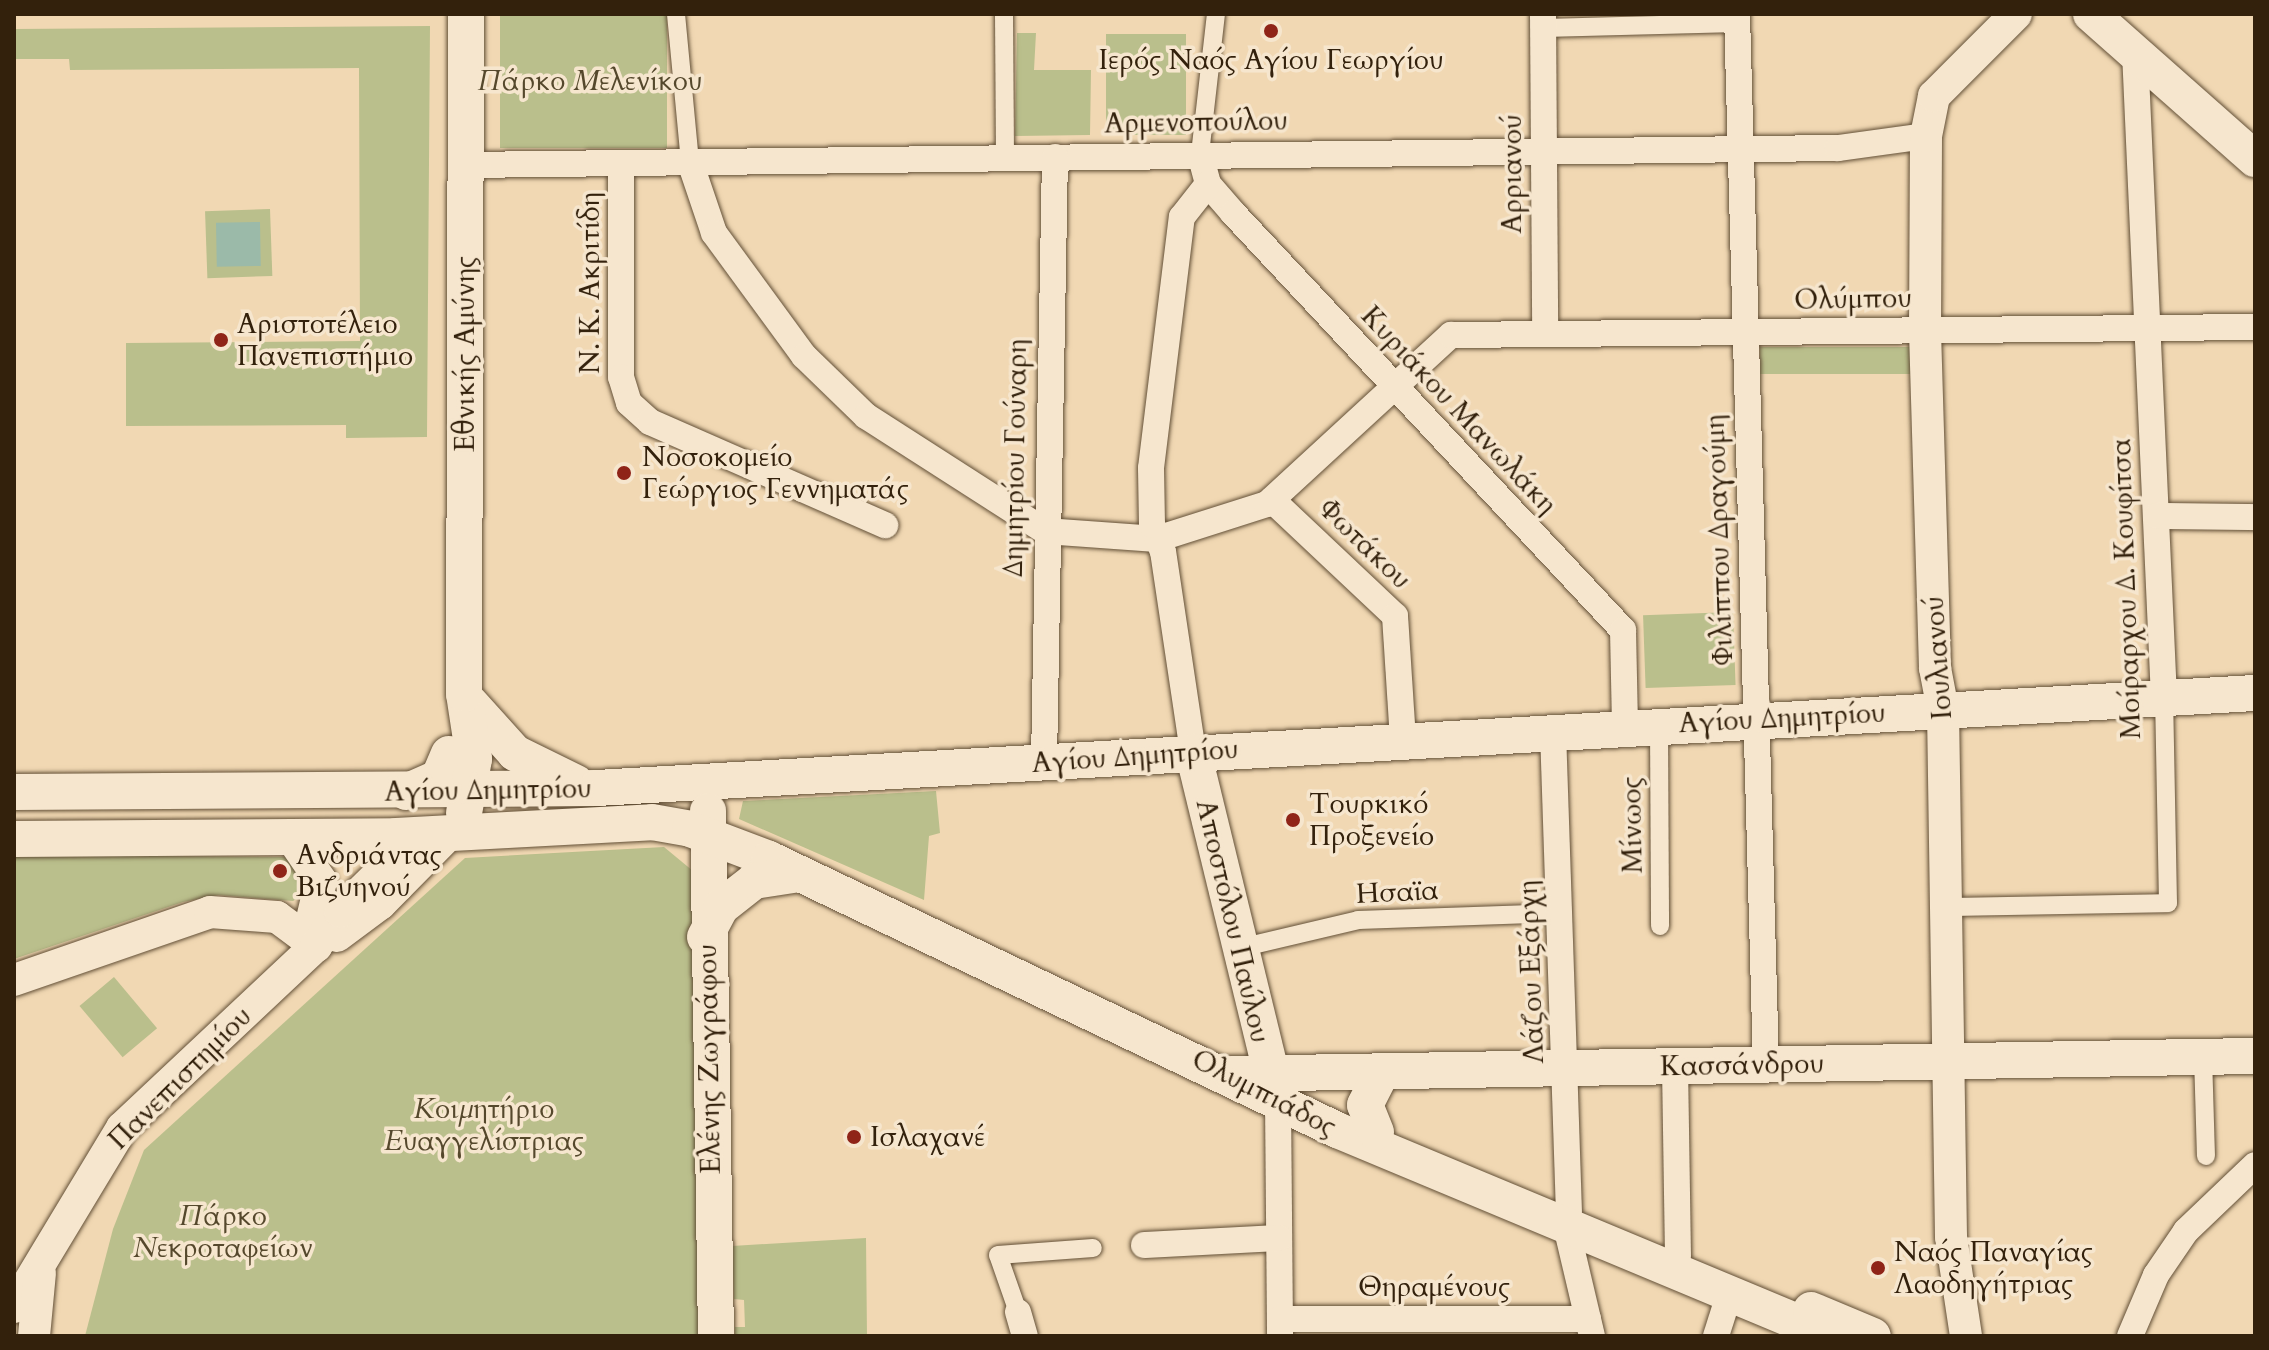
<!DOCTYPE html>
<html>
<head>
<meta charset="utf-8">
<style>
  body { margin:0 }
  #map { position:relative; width:2269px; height:1350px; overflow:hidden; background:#f1d8b3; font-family:Cardo,serif }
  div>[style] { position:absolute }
  .green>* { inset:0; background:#babf8c; transform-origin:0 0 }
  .water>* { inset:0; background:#9bbaa9; transform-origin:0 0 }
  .roads { filter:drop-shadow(0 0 2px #624f36) drop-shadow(0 0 2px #624f36) }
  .pedestrian>* { height:18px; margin:-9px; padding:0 9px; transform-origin:9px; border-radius:9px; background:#f6e6ce }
  .minor>* { height:26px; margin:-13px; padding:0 13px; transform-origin:13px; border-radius:13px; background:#f6e6ce }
  .tertiary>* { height:32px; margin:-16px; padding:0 16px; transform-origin:16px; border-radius:16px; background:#f6e6ce }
  .secondary>* { height:36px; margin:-18px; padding:0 18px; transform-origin:18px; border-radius:18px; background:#f6e6ce }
  .dots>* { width:22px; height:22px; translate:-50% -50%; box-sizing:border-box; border:4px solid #f6e6ce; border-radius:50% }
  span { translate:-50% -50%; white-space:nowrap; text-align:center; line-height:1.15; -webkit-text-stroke:7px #f6e6ce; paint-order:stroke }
  .poi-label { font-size:28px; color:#33210c }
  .left { translate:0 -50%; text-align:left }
  .park-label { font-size:28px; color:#55482c; font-style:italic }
  .street-label { font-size:28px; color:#33210c }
  .frame { position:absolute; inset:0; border:16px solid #33210c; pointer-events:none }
</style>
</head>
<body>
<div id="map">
  <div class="green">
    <i style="left:500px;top:14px;width:167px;height:134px"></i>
    <i style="clip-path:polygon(430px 26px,427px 437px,346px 438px,346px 425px,126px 426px,126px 343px,360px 341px,359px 68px,70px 70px,69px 59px,14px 59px,14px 29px)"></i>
    <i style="clip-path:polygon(1017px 33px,1036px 33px,1034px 70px,1091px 70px,1090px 135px,1015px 136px)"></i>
    <i style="left:1106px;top:34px;width:80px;height:101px"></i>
    <i style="left:270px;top:209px;width:67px;height:65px;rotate:88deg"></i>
    <i style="left:1913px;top:347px;width:27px;height:153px;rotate:90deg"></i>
    <i style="left:1733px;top:612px;width:73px;height:90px;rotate:88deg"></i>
    <i style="clip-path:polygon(936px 791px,940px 833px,929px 836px,924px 900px,739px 819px,743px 801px)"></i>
    <i style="clip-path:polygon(664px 847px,693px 871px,700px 1336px,85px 1336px,113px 1229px,144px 1150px,465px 858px)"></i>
    <i style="clip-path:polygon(14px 855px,296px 857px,309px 891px,293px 901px,218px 895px,183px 902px,14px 959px)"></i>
    <i style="left:114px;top:977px;width:67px;height:45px;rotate:50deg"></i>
    <i style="clip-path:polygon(866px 1238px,867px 1336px,735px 1336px,735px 1327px,745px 1327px,744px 1300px,734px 1299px,732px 1246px)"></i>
  </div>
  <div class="water">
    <i style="left:260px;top:222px;width:44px;height:44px;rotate:89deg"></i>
  </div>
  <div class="roads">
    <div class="pedestrian">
      <i style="left:676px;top:14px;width:149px;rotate:84.6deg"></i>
      <i style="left:1004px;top:14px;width:143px;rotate:89.6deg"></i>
      <i style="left:1543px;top:28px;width:195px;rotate:-1.5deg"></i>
      <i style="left:1200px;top:154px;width:141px;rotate:-83.5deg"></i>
      <i style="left:1659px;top:725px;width:201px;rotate:89.7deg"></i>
      <i style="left:1946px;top:907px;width:222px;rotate:-1deg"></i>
      <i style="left:2168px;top:903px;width:205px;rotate:-91.1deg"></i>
      <i style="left:1240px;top:948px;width:121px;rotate:-13.3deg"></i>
      <i style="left:1358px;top:920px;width:203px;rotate:-2deg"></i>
      <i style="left:2203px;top:1056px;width:100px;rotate:88.3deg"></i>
      <i style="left:1018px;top:1312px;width:60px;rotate:-109.3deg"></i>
      <i style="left:998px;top:1255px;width:95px;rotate:-4.2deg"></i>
    </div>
    <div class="minor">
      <i style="left:1543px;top:14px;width:320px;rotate:89.6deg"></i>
      <i style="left:1737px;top:14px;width:1050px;rotate:88.42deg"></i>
      <i style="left:2135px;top:52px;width:647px;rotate:87.43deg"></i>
      <i style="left:1200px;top:154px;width:31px;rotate:75deg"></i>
      <i style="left:1208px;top:184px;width:38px;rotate:49deg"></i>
      <i style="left:1233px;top:213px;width:571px;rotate:46.92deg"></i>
      <i style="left:1623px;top:630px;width:97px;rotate:88.8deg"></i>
      <i style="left:690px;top:162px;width:75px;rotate:71.3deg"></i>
      <i style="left:714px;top:233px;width:152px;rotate:53.8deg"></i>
      <i style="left:804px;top:356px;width:86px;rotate:44.1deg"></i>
      <i style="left:866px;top:416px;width:213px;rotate:32.7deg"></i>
      <i style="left:1045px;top:531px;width:112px;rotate:4.1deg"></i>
      <i style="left:1157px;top:539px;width:115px;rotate:-17.7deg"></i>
      <i style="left:1267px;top:504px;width:250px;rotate:-42.6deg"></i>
      <i style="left:1451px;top:335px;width:804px;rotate:-0.57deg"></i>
      <i style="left:621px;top:164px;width:213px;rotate:90deg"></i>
      <i style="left:621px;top:377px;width:27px;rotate:73deg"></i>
      <i style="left:629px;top:403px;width:28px;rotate:42deg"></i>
      <i style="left:650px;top:422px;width:257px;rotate:23.7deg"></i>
      <i style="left:465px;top:165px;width:1373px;rotate:-0.71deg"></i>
      <i style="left:1838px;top:148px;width:89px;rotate:-7.8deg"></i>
      <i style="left:1272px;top:500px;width:169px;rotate:43.3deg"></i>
      <i style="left:1395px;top:616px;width:123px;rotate:86.3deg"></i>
      <i style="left:2157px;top:516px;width:98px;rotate:0.6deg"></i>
      <i style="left:1553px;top:731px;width:481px;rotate:88.1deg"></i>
      <i style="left:1193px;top:752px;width:202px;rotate:-98.5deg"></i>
      <i style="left:1163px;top:552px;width:29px;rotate:-112deg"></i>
      <i style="left:1152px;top:525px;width:57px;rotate:-91deg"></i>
      <i style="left:1151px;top:468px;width:253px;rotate:-83deg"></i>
      <i style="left:1182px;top:217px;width:42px;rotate:-51.8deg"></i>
      <i style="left:1044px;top:762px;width:605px;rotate:-88.96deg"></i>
      <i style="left:1675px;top:1066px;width:190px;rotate:89.1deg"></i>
      <i style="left:1278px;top:1100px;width:236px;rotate:89.5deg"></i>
      <i style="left:1566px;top:1226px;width:113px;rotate:76.7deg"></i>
      <i style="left:1144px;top:1245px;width:135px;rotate:-3deg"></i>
      <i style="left:1018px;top:1312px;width:25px;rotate:74deg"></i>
      <i style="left:1280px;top:1319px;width:308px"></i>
      <i style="left:1716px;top:1336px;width:43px;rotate:-72.4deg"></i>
      <i style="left:2130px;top:1336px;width:66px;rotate:-66.9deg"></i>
      <i style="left:2156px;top:1275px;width:53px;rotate:-55.7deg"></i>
      <i style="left:2186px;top:1231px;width:95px;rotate:-43.7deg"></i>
    </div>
    <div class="tertiary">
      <i style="left:291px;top:837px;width:53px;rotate:55.7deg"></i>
      <i style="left:321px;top:881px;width:57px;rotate:103.3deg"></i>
      <i style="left:337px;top:936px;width:54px;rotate:-36.7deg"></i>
      <i style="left:380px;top:904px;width:98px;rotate:-45.4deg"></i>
      <i style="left:14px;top:980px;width:207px;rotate:-19.1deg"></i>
      <i style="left:210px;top:912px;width:67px;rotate:4.3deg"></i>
      <i style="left:277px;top:917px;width:49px;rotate:36.6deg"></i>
      <i style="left:14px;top:1307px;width:209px;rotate:-58.9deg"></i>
      <i style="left:122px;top:1128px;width:266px;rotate:-43.2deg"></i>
      <i style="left:316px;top:946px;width:42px;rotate:-54.8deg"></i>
      <i style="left:340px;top:912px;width:110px;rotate:-44.3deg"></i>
      <i style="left:34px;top:1336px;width:63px;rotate:-84.6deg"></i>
      <i style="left:1966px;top:1336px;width:100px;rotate:-98.6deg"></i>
      <i style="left:1951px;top:1237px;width:527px;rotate:-90.87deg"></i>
      <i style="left:1943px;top:710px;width:43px;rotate:-100.8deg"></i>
      <i style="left:1935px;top:668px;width:338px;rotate:-91.7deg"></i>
      <i style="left:1925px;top:330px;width:194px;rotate:-89.7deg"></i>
      <i style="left:1926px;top:136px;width:41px;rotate:-78.7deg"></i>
      <i style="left:1934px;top:96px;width:116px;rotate:-45deg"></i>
    </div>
    <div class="secondary">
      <i style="left:2091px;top:14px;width:219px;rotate:41.5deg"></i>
      <i style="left:470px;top:703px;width:67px;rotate:48deg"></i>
      <i style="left:515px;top:753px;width:68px;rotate:26.2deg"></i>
      <i style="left:1193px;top:752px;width:351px;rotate:76.3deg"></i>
      <i style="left:14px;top:792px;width:583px;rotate:-0.39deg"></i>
      <i style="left:597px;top:788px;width:1661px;rotate:-3.28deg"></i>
      <i style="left:406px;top:792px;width:36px;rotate:-24deg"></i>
      <i style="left:439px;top:777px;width:25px;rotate:-67deg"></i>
      <i style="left:708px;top:811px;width:525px;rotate:89.13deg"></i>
      <i style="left:464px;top:813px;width:55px;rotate:-79.5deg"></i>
      <i style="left:474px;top:759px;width:66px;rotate:-98.7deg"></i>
      <i style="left:464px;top:694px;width:680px;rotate:-89.83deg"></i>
      <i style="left:14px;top:839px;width:382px;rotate:-0.4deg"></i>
      <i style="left:396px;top:836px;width:256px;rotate:-3.1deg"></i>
      <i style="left:652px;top:822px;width:39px;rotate:10deg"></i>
      <i style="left:690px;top:829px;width:85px;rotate:20.8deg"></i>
      <i style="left:769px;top:859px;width:629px;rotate:25.51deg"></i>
      <i style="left:1337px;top:1130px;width:535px;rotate:22.64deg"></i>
      <i style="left:705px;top:937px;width:34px;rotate:-62deg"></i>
      <i style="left:721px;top:907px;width:42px;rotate:-38.2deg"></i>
      <i style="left:754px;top:881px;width:46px;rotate:-8.8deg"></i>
      <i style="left:1231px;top:1074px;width:1024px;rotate:-1.01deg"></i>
      <i style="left:1376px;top:1132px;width:29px;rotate:-112deg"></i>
      <i style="left:1365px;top:1105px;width:38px;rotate:-63deg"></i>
      <i style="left:1811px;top:1310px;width:67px;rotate:22.8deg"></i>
    </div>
  </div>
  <div class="dots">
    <i style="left:1271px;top:31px;background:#8f2418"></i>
    <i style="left:221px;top:340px;background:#8f2418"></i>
    <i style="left:624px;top:473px;background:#8f2418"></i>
    <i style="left:1293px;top:820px;background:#8f2418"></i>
    <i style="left:280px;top:871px;background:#8f2418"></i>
    <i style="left:854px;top:1137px;background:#8f2418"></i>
    <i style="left:1878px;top:1268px;background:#8f2418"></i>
  </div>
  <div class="poi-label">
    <span style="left:1271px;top:60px">Ιερός Ναός Αγίου Γεωργίου</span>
    <span class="left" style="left:237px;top:340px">Αριστοτέλειο<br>Πανεπιστήμιο</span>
    <span class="left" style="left:642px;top:473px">Νοσοκομείο<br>Γεώργιος Γεννηματάς</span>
    <span class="left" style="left:1309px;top:820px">Τουρκικό<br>Προξενείο</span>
    <span class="left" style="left:296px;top:871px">Ανδριάντας<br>Βιζυηνού</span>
    <span class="left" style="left:870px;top:1137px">Ισλαχανέ</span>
    <span class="left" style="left:1894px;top:1268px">Ναός Παναγίας<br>Λαοδηγήτριας</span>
  </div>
  <div class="park-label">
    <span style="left:590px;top:81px">Πάρκο Μελενίκου</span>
    <span style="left:484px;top:1125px">Κοιμητήριο<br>Ευαγγελίστριας</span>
    <span style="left:223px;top:1232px">Πάρκο<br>Νεκροταφείων</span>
  </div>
  <div class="street-label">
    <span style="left:1196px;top:122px;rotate:-1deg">Αρμενοπούλου</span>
    <span style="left:1512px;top:174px;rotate:-90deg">Αρριανού</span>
    <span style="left:590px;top:283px;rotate:-90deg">Ν. Κ. Ακριτίδη</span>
    <span style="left:1853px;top:299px;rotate:-1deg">Ολύμπου</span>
    <span style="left:465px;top:354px;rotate:-90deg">Εθνικής Αμύνης</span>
    <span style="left:1459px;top:410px;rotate:47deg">Κυριάκου Μανωλάκη</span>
    <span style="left:1015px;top:458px;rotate:-89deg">Δημητρίου Γούναρη</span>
    <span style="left:1719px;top:540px;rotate:-92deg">Φιλίππου Δραγούμη</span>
    <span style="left:1365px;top:544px;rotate:44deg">Φωτάκου</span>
    <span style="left:2126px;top:589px;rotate:-92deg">Μοίραρχου Δ. Κουφίτσα</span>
    <span style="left:1938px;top:658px;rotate:-94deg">Ιουλιανού</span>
    <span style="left:1782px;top:718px;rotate:-3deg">Αγίου Δημητρίου</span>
    <span style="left:1135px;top:756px;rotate:-4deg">Αγίου Δημητρίου</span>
    <span style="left:488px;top:790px;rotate:-1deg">Αγίου Δημητρίου</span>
    <span style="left:1632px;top:825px;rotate:-91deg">Μίνωος</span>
    <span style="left:1397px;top:892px;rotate:-3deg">Ησαϊα</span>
    <span style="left:1233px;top:921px;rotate:77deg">Αποστόλου Παύλου</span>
    <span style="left:1531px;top:972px;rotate:-92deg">Λάζου Εξάρχη</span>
    <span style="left:709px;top:1059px;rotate:-91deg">Ελένης Ζωγράφου</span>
    <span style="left:1742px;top:1065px;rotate:-1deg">Κασσάνδρου</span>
    <span style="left:180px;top:1078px;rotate:-45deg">Πανεπιστημίου</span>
    <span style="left:1264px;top:1093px;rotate:27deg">Ολυμπιάδος</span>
    <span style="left:1434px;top:1287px">Θηραμένους</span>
  </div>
  <div class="frame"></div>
</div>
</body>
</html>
